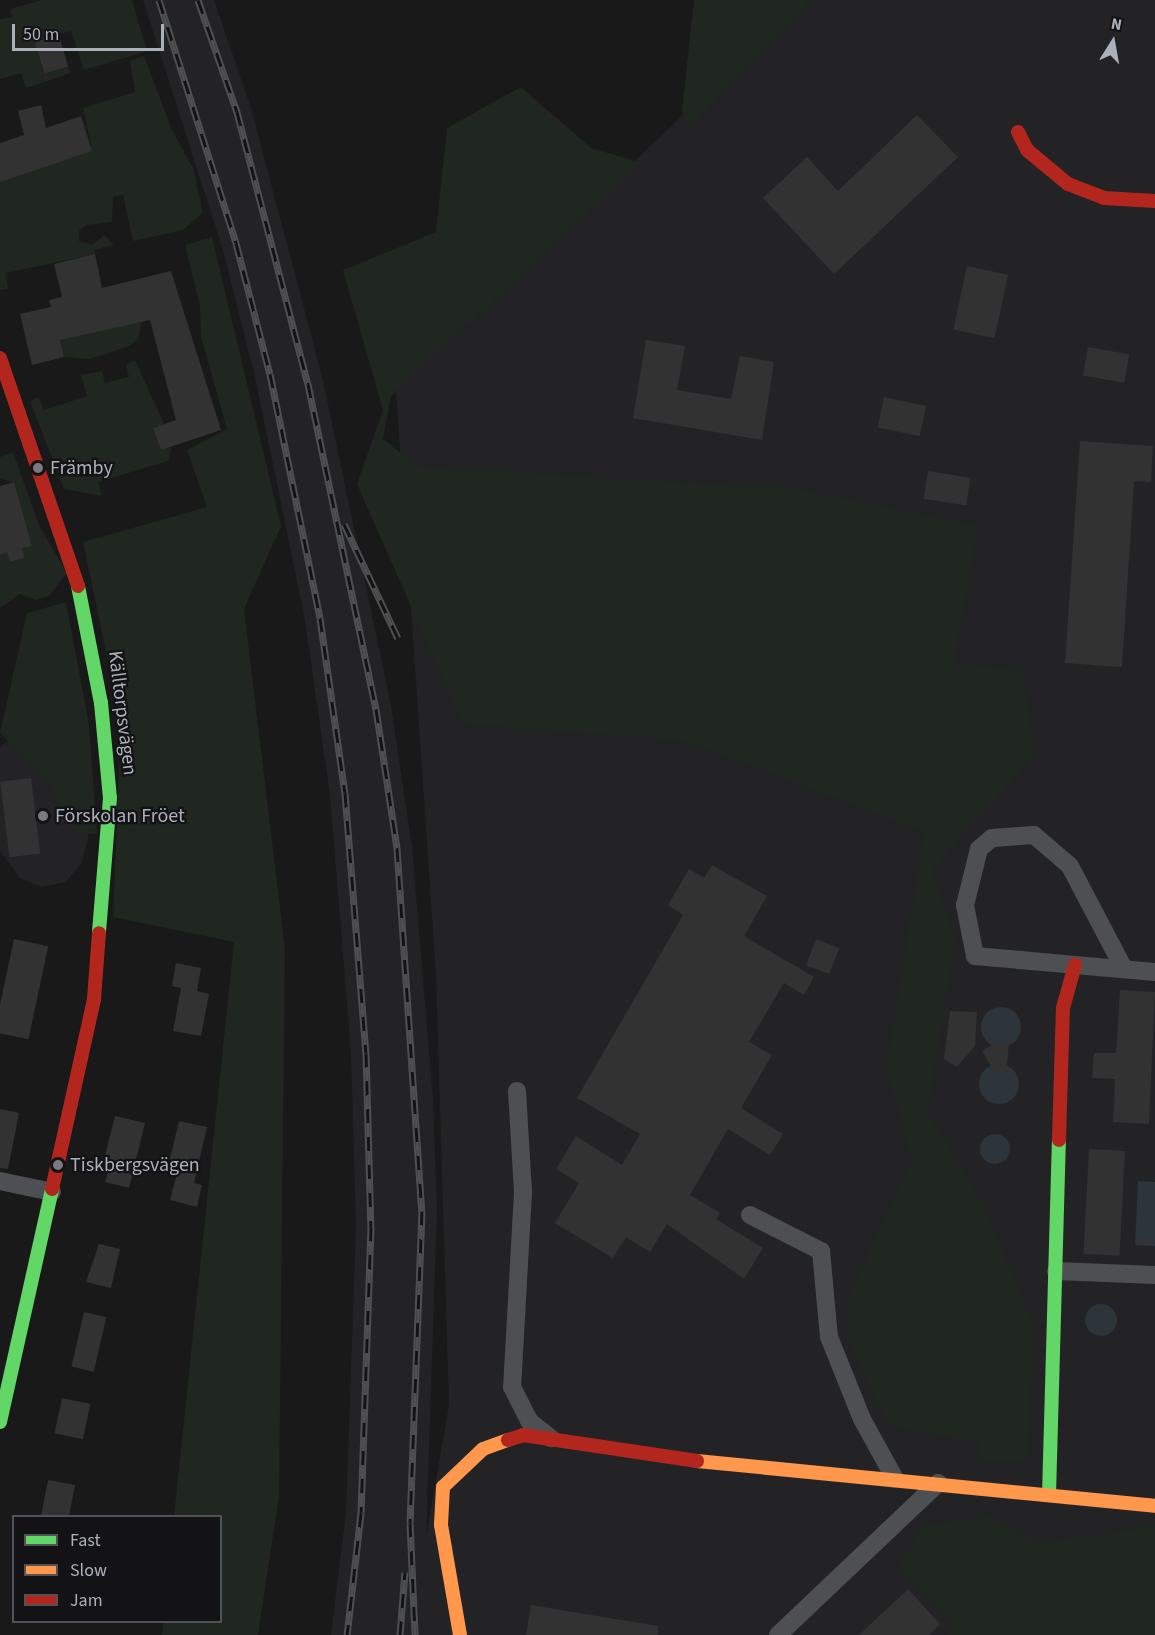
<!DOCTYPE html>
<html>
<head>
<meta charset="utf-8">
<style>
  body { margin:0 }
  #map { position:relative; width:1155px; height:1635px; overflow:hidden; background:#191919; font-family:"Source Sans 3",sans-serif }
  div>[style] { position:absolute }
  .built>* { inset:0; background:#232325 }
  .green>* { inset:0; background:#202620 }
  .water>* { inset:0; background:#2d343a }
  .round { border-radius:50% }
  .building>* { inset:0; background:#323233; transform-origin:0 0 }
  .street>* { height:18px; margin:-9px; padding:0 9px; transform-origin:9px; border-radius:9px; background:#4e4f52 }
  .fast>* { height:14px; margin:-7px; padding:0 7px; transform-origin:7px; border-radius:7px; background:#63d668 }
  .slow>* { height:14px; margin:-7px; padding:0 7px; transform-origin:7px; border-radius:7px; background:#ff974d }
  .jam>* { height:14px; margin:-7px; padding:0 7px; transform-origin:7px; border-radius:7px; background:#b3261e }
  .rail>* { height:7px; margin-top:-3.5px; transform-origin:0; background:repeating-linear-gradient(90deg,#131315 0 14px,#4e4f50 0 28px); box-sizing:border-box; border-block:2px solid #4e4f50 }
  .dots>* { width:16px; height:16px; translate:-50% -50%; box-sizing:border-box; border:3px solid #131315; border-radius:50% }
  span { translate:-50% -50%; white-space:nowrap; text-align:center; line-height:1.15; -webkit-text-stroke:4.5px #131315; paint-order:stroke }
  .poi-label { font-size:20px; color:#acb0b9 }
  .left { translate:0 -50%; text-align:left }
  .street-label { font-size:20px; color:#acb0b9 }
  .legend { position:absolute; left:12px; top:1515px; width:210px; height:108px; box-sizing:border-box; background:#131315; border:2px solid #505257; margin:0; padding:8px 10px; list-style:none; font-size:18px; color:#acb0b9 }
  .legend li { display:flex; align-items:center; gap:12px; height:30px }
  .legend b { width:30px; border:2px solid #505257 }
  .north { position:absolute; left:1083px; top:12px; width:60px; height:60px; -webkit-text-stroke:4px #131315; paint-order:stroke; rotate:11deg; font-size:16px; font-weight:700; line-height:24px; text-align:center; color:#acb0b9 }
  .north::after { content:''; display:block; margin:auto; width:21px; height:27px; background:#acb0b9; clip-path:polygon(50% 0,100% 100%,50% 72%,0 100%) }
  .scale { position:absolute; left:12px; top:24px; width:152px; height:27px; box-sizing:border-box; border:3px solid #acb0b9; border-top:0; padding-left:8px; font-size:18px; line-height:21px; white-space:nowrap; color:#acb0b9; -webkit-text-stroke:4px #131315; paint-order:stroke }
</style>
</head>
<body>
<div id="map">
  <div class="built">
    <i style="clip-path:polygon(143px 0,214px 0,251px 108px,323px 380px,391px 706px,412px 847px,433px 1099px,437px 1210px,426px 1538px,449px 1405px,436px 974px,396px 390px,803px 0,1155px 0,1155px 1635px,331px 1635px,346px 1512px,356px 1227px,351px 1053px,330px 795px,305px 620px,255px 377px,222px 247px)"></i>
    <i style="clip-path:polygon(16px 735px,86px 793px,88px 839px,82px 862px,66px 882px,41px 887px,20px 878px,0 851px,0 747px)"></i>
  </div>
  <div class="green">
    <i style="clip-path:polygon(42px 0,132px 0,147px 51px,84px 70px,71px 31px,35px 41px,43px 73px,68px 67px,71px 73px,26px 88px,21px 73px,0 79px,0 19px,12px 17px,10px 9px)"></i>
    <i style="clip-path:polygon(694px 0,810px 0,689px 128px,682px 111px)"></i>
    <i style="clip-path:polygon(144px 56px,172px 130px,193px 168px,203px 213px,183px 230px,133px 241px,123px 195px,113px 197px,112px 222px,87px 225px,79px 231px,79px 241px,92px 245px,104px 235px,114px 245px,94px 250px,95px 254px,6px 273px,8px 289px,0 290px,0 176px,2px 180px,92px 151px,83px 108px,135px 92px,130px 61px)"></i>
    <i style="clip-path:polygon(521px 87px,591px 148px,642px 163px,391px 396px,383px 439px,419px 467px,797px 489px,979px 526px,954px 663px,1023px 670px,1035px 755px,932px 871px,956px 938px,928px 1113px,983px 1203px,1035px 1327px,1027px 1462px,976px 1461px,979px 1443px,889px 1426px,849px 1344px,849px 1295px,912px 1159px,886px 1067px,924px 832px,685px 741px,463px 724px,357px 484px,383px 410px,343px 270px,436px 232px,447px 128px)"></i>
    <i style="clip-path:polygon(212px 237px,281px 526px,244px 609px,285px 949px,279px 1496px,258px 1635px,162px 1635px,163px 1622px,220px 1622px,220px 1516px,174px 1516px,234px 942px,113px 917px,121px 724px,83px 542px,207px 507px,187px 450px,227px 429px,201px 336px,200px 306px,185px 245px)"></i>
    <i style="clip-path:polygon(142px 321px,138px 340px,129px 346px,90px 359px,64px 357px,60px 340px)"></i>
    <i style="clip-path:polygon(135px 360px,164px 424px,153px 428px,161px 450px,172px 447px,168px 461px,98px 482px,102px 496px,64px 489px,30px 401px,39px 397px,44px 410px,87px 396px,81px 375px,102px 371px,105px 383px,129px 377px,126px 365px)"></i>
    <i style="clip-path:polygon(13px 452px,39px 525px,67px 573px,50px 595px,36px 600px,20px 594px,0 608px,0 554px,7px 552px,10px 562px,25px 558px,22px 548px,32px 545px,14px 483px,0 478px,0 457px)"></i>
    <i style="clip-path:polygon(66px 602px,89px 725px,97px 834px,73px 833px,48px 782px,0 733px,27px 613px)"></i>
    <i style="clip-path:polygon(989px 1516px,1038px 1543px,1155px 1526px,1155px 1635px,947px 1635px,953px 1624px,898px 1565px,925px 1525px)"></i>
  </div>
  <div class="water">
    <i class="round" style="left:981px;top:1007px;width:40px;height:40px"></i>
    <i class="round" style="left:979px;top:1064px;width:40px;height:40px"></i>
    <i class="round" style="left:980px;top:1134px;width:30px;height:30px"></i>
    <i style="clip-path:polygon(1138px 1181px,1155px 1182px,1155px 1246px,1135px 1245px)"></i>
    <i class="round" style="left:1085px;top:1304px;width:32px;height:32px"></i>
  </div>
  <div class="building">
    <i style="left:59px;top:35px;width:33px;height:25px;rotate:74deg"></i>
    <i style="clip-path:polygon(41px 105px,46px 128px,81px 116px,92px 151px,0 182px,0 143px,24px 135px,18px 111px)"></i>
    <i style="clip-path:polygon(917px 115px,958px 157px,834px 274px,763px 198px,807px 157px,838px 191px)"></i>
    <i style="clip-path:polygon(95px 254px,102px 288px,171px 271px,221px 430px,161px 450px,153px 428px,176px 420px,150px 320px,60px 340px,64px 357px,32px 365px,20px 314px,51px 307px,49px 300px,62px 297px,54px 264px)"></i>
    <i style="left:967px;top:266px;width:42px;height:65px;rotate:12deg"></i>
    <i style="clip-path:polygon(646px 340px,685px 346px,677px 390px,731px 399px,740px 356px,774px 362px,762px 440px,633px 418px)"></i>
    <i style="left:1088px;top:347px;width:42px;height:29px;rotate:10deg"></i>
    <i style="left:884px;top:397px;width:43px;height:31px;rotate:12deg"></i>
    <i style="clip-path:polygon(1080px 441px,1153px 446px,1151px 482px,1134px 481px,1122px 667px,1065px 663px)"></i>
    <i style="left:928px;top:471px;width:43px;height:28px;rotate:9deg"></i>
    <i style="clip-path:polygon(14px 482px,32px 546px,22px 548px,25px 558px,10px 562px,7px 552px,0 555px,0 486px)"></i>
    <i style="left:31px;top:778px;width:76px;height:31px;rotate:83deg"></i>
    <i style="clip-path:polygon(712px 865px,767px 896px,744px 936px,814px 977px,804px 995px,784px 983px,749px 1042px,772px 1055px,741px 1108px,783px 1134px,770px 1155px,728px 1129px,690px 1195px,720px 1213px,716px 1219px,763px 1248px,744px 1279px,667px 1224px,650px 1252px,626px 1237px,613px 1258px,555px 1223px,579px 1183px,556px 1169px,576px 1136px,622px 1165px,640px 1134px,577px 1098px,683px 915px,668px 905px,689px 869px,704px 878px)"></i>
    <i style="left:14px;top:939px;width:35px;height:95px;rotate:12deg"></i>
    <i style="left:816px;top:939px;width:25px;height:28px;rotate:21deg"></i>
    <i style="clip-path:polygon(176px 963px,201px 968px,197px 991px,209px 994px,201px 1036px,173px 1031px,181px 988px,172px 986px)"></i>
    <i style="clip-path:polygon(1120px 990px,1155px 992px,1149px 1124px,1113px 1122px,1115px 1079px,1092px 1078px,1094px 1053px,1116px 1053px)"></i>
    <i style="clip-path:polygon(950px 1011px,977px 1012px,975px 1046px,957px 1067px,944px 1059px)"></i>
    <i style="clip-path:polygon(996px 1042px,1009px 1043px,1006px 1073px,995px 1073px,982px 1051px)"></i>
    <i style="clip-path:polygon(0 1109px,19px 1113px,8px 1169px,0 1168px)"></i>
    <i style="clip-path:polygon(115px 1116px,145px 1123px,129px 1188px,105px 1182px,110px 1164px,103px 1163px)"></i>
    <i style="clip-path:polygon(179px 1121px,207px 1127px,194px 1183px,202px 1185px,197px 1207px,170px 1200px,178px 1170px,168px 1167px)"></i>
    <i style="left:1089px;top:1149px;width:36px;height:105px;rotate:3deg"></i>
    <i style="clip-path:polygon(99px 1244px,120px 1249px,111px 1288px,86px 1282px)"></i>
    <i style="left:84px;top:1312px;width:23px;height:56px;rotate:13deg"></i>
    <i style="left:62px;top:1398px;width:29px;height:36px;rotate:12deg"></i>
    <i style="clip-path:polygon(48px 1480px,75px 1485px,69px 1516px,41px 1516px)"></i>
    <i style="clip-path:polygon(908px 1589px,940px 1624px,929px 1635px,859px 1635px)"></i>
    <i style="clip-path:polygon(531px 1605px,658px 1626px,658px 1635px,526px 1635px)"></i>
  </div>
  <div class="street">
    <i style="left:1124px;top:969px;width:116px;rotate:-117.7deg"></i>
    <i style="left:1070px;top:866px;width:48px;rotate:-139.3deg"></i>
    <i style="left:1034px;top:835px;width:42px;rotate:175.9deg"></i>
    <i style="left:992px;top:838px;width:17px;rotate:140deg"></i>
    <i style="left:979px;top:849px;width:58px;rotate:104deg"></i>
    <i style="left:965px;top:905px;width:52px;rotate:78.9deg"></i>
    <i style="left:975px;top:956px;width:100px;rotate:5.1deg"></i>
    <i style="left:1075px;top:965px;width:80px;rotate:5deg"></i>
    <i style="left:517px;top:1091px;width:101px;rotate:86.6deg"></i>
    <i style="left:523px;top:1192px;width:195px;rotate:93.2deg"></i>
    <i style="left:512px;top:1387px;width:38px;rotate:63deg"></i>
    <i style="left:529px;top:1421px;width:28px;rotate:38deg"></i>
    <i style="left:0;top:1181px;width:53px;rotate:11.9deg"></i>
    <i style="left:750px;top:1215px;width:80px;rotate:26.9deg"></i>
    <i style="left:821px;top:1251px;width:86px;rotate:84.7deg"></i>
    <i style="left:829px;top:1337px;width:88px;rotate:68.1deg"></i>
    <i style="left:862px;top:1419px;width:68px;rotate:61.2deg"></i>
    <i style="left:1056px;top:1271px;width:99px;rotate:2.3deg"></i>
    <i style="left:778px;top:1635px;width:221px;rotate:-43.5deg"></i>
  </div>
  <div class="fast">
    <i style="left:78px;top:586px;width:119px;rotate:78.9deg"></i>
    <i style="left:101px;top:703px;width:95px;rotate:84.6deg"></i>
    <i style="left:110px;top:798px;width:135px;rotate:94.7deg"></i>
    <i style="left:0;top:1422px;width:239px;rotate:-77.4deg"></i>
    <i style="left:1049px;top:1495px;width:355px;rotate:-88.4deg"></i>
  </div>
  <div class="slow">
    <i style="left:697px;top:1461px;width:460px;rotate:5.6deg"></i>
    <i style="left:460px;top:1635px;width:112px;rotate:-99.8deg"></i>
    <i style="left:441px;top:1525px;width:38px;rotate:-87deg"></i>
    <i style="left:443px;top:1487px;width:55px;rotate:-43.5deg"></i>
    <i style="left:483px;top:1449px;width:27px;rotate:-20deg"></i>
  </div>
  <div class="jam">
    <i style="left:1018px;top:132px;width:20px;rotate:63deg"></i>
    <i style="left:1027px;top:150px;width:53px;rotate:39.7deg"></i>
    <i style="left:1068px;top:184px;width:39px;rotate:21deg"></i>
    <i style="left:1104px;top:198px;width:51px;rotate:3.4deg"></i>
    <i style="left:0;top:358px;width:241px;rotate:71.1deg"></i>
    <i style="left:1059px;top:1140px;width:132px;rotate:-88.3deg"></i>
    <i style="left:1063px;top:1008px;width:45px;rotate:-74.4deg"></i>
    <i style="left:52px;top:1189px;width:195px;rotate:-77.5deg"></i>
    <i style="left:94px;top:999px;width:66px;rotate:-85.7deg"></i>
    <i style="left:508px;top:1440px;width:16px;rotate:-18deg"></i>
    <i style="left:523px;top:1435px;width:176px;rotate:8.5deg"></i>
  </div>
  <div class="rail">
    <i style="left:159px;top:0;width:255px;rotate:72.4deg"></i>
    <i style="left:236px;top:243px;width:135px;rotate:75.5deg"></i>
    <i style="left:270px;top:374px;width:249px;rotate:78.4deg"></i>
    <i style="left:320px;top:618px;width:177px;rotate:81.9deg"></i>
    <i style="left:345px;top:793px;width:261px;rotate:85.4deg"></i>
    <i style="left:366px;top:1053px;width:174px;rotate:88.4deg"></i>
    <i style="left:371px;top:1227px;width:286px;rotate:92deg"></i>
    <i style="left:361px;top:1513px;width:123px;rotate:96.5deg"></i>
    <i style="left:198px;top:0;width:119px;rotate:70.8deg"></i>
    <i style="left:237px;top:112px;width:281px;rotate:75.4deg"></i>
    <i style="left:308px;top:384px;width:332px;rotate:78.2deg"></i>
    <i style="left:376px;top:709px;width:141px;rotate:81.4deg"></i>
    <i style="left:397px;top:848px;width:364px;rotate:86.1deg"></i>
    <i style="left:422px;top:1211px;width:312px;rotate:92.2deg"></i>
    <i style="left:410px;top:1523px;width:112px;rotate:87.4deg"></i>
    <i style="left:344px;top:524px;width:126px;rotate:64.7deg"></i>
    <i style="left:400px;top:1635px;width:63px;rotate:-85.5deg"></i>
  </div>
  <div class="dots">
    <i style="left:38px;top:468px;background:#797b81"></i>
    <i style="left:43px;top:816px;background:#797b81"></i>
    <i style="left:58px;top:1165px;background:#797b81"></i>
  </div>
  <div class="poi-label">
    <span class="left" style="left:50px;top:468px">Främby</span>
    <span class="left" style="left:55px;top:816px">Förskolan Fröet</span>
    <span class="left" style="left:70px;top:1165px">Tiskbergsvägen</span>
  </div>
  <div class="street-label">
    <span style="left:122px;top:713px;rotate:83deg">Källtorpsvägen</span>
  </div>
  <ul class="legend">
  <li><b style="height:8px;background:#63d668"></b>Fast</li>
  <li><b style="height:8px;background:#ff974d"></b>Slow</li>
  <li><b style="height:8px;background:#b3261e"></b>Jam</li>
  </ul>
  <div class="north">N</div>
  <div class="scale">50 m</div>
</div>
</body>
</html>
